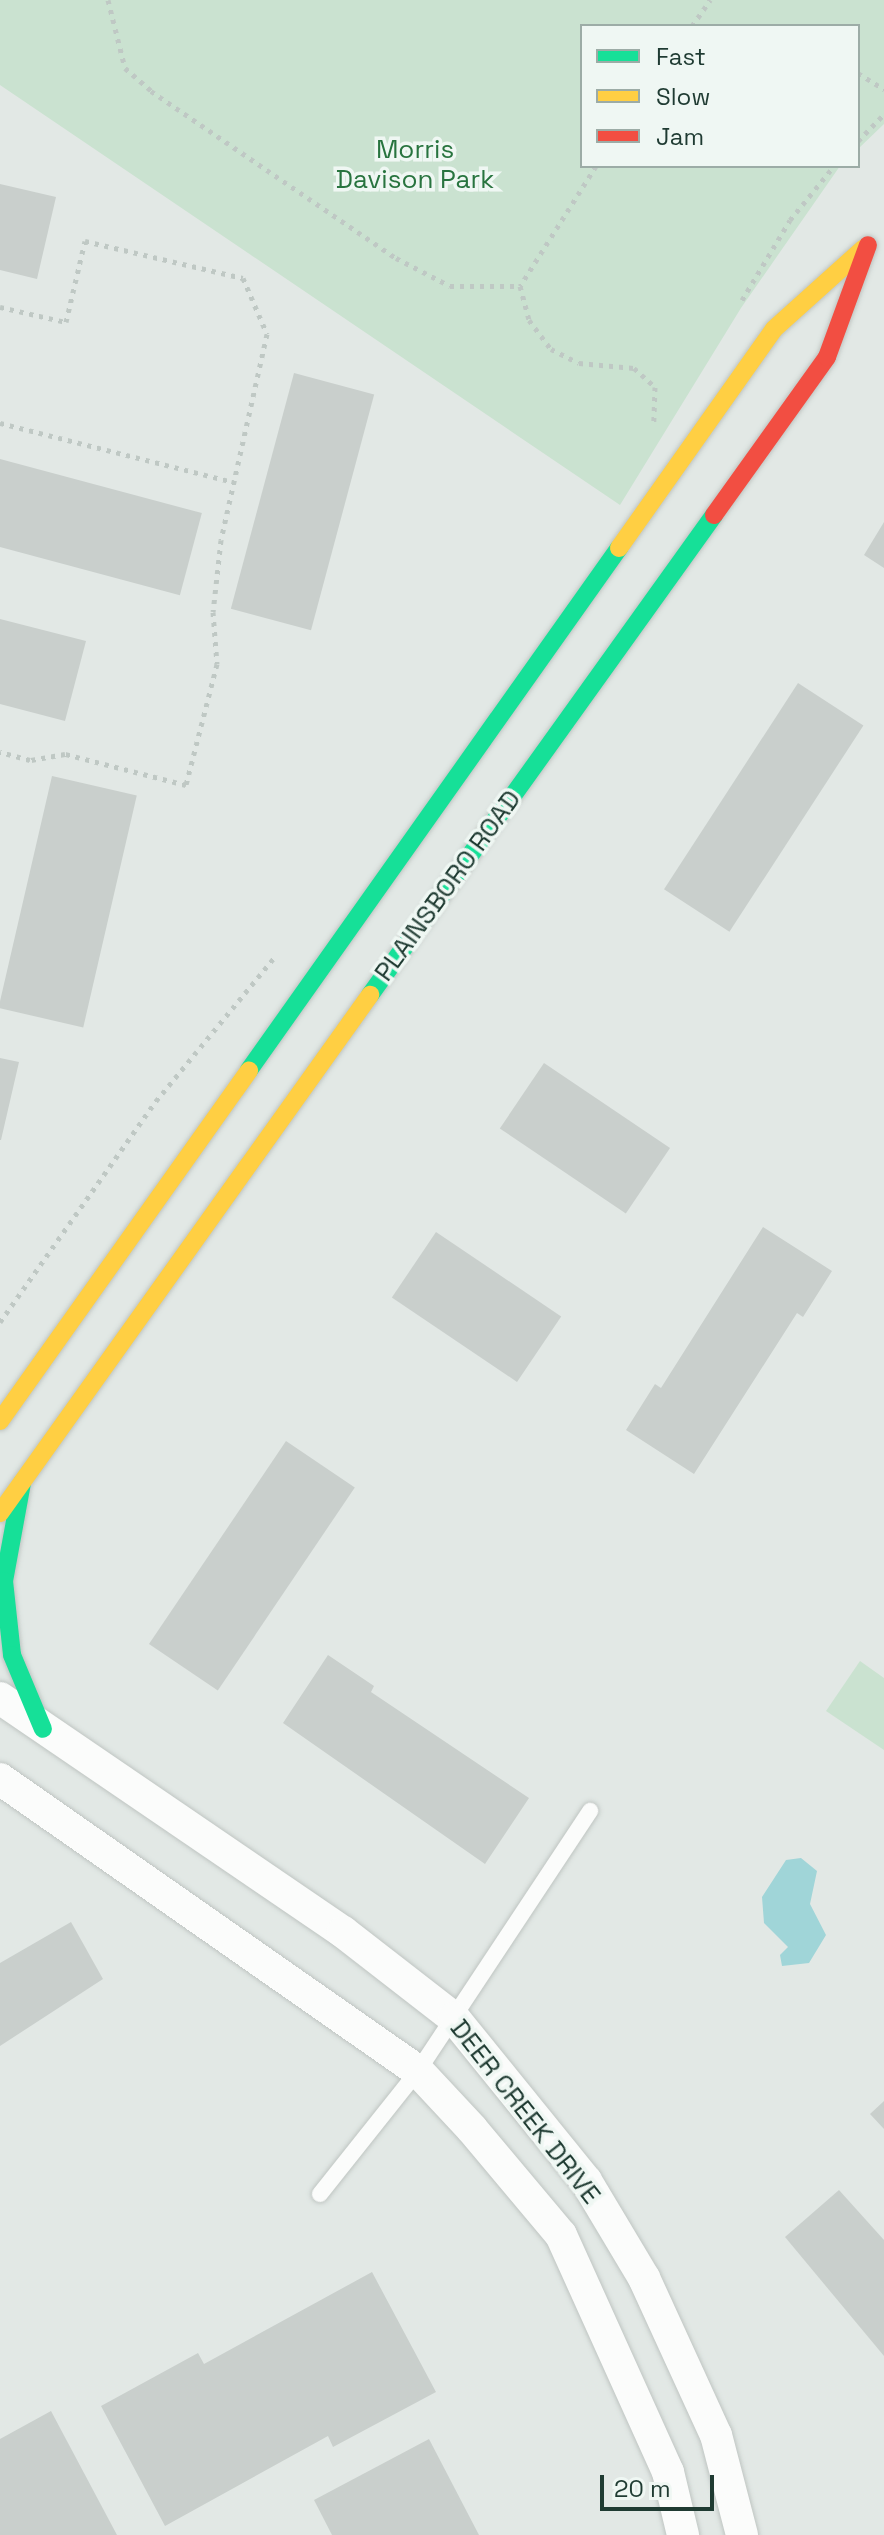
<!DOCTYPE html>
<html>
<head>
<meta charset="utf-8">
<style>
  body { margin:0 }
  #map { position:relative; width:884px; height:2535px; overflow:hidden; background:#e2e8e5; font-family:"Space Grotesk",sans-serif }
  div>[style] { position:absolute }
  .green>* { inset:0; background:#cae2d0 }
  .water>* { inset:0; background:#a0d5d8 }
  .building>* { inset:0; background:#c9cfcc; transform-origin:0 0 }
  .path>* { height:5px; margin-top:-2.5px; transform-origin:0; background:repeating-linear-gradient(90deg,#bfc8c4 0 4px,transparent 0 10px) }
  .roads { filter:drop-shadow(0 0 2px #bfc5c2) drop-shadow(0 0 2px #bfc5c2) }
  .lane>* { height:16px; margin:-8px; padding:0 8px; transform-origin:8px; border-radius:8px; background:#fbfcfb }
  .street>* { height:32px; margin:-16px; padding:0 16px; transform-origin:16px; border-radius:16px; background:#fbfcfb }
  .fast>* { height:18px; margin:-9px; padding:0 9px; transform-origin:9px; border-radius:9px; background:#16e098 }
  .slow>* { height:18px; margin:-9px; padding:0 9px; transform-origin:9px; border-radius:9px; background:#ffcf43 }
  .jam>* { height:18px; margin:-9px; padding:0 9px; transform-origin:9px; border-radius:9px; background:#f24e42 }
  span { translate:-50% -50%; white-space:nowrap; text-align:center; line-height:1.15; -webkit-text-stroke:7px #eff7f3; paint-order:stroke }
  .park-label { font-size:26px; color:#28743f }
  .street-label { font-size:26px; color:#1f3b32 }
  .legend { position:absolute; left:580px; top:24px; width:280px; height:144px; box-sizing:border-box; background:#eff7f3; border:2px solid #9caca6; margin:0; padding:10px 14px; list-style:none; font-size:24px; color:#1f3b32 }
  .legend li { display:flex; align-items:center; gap:16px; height:40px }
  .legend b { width:40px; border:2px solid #9caca6 }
  .scale { position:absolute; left:600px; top:2475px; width:114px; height:36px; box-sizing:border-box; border:4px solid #1f3b32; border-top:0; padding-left:10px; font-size:24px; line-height:28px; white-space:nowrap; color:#1f3b32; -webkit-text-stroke:6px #eff7f3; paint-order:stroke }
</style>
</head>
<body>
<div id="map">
  <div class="green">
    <i style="clip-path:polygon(0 0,884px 0,884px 124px,858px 149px,858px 26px,582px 26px,582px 166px,840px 166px,741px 308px,620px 505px,0 85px)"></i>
    <i style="clip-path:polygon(860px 1661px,884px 1678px,884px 1750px,826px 1711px)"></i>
  </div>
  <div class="water">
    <i style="clip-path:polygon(801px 1858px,817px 1871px,810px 1904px,826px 1935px,809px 1963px,782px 1966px,780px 1955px,788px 1947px,764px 1923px,762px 1897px,786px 1860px)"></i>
  </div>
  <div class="building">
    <i style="clip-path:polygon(0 184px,56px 197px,37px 279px,0 270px)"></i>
    <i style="left:294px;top:373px;width:83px;height:244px;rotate:15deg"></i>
    <i style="left:0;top:459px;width:209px;height:85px;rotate:15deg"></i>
    <i style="clip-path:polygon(884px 522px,884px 568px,864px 555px)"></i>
    <i style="clip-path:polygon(0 619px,86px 641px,65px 721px,0 704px)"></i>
    <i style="left:798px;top:683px;width:78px;height:246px;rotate:33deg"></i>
    <i style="left:52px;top:776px;width:87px;height:238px;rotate:13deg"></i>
    <i style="clip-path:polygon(0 1058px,19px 1062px,1px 1140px,0 1140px)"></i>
    <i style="left:544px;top:1063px;width:152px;height:79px;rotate:34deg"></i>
    <i style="clip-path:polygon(763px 1227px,832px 1271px,803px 1317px,797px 1313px,694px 1474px,626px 1430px,655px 1384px,661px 1388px)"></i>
    <i style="left:436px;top:1232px;width:151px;height:79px;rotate:34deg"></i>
    <i style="left:286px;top:1441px;width:83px;height:245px;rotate:34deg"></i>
    <i style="clip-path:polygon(328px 1655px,374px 1686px,371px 1692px,529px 1798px,485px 1864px,283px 1723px)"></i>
    <i style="clip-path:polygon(71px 1922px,103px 1979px,0 2046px,0 1963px)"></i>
    <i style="clip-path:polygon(884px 2101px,884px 2129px,870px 2114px)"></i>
    <i style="clip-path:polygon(839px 2190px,884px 2240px,884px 2356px,785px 2237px)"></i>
    <i style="clip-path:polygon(372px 2272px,436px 2392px,333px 2447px,328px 2436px,165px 2526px,101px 2406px,198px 2353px,204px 2364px)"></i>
    <i style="clip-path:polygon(51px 2411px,117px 2535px,0 2535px,0 2439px)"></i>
    <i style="clip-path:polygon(429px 2439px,479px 2535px,332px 2535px,314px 2500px)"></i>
  </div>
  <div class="path">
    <i style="left:108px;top:0;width:70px;rotate:76deg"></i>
    <i style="left:125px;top:68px;width:35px;rotate:41deg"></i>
    <i style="left:151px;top:91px;width:297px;rotate:34.3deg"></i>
    <i style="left:396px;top:258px;width:61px;rotate:27.4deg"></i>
    <i style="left:450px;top:286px;width:70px"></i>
    <i style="left:692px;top:26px;width:32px;rotate:-55deg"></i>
    <i style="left:858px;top:73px;width:31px;rotate:32deg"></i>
    <i style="left:858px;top:141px;width:37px;rotate:-46deg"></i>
    <i style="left:596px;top:166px;width:142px;rotate:122.3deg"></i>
    <i style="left:520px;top:286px;width:35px;rotate:75deg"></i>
    <i style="left:529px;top:320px;width:36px;rotate:53deg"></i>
    <i style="left:551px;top:349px;width:31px;rotate:27deg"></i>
    <i style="left:579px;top:363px;width:55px;rotate:5.2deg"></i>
    <i style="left:634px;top:368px;width:28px;rotate:42deg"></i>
    <i style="left:655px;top:387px;width:38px;rotate:92deg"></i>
    <i style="left:742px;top:300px;width:93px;rotate:-59deg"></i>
    <i style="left:790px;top:220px;width:70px;rotate:-50.8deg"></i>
    <i style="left:0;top:307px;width:68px;rotate:12.8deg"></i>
    <i style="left:66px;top:322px;width:83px;rotate:-76.8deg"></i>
    <i style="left:85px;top:241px;width:162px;rotate:13.2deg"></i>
    <i style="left:243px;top:278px;width:61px;rotate:66.8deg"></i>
    <i style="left:267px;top:334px;width:211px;rotate:102.6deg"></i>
    <i style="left:221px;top:540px;width:72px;rotate:96.3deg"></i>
    <i style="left:213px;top:612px;width:52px;rotate:85.6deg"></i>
    <i style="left:217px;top:664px;width:125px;rotate:104.4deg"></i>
    <i style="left:186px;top:785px;width:125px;rotate:-165.6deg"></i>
    <i style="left:65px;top:754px;width:36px;rotate:170deg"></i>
    <i style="left:30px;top:760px;width:31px;rotate:-165deg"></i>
    <i style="left:0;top:423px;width:241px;rotate:14.2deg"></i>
    <i style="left:0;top:1322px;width:271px;rotate:-54.8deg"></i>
    <i style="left:156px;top:1101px;width:185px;rotate:-50.5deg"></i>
  </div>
  <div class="roads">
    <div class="lane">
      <i style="left:320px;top:2194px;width:157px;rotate:-51.5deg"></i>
      <i style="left:418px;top:2071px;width:312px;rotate:-56.5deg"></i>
    </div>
    <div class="street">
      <i style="left:0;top:1698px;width:415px;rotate:34.3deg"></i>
      <i style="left:343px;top:1932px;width:140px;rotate:37.8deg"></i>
      <i style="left:454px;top:2018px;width:210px;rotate:51deg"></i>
      <i style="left:586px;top:2181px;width:113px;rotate:59.1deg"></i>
      <i style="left:644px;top:2278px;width:173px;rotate:65.4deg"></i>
      <i style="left:716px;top:2435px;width:103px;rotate:75.4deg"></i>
      <i style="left:0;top:1779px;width:510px;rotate:34.94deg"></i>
      <i style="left:418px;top:2071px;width:79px;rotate:47deg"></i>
      <i style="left:472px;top:2129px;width:138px;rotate:50deg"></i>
      <i style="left:561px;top:2235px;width:260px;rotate:65.7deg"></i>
      <i style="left:668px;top:2472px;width:65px;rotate:76.6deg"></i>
    </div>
    <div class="fast">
      <i style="left:370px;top:995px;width:591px;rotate:-54.37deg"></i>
      <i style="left:249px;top:1070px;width:640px;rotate:-54.67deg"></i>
      <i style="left:22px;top:1483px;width:100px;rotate:100.4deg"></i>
      <i style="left:4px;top:1581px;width:74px;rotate:83.8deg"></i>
      <i style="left:12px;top:1655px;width:80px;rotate:67.3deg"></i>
    </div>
    <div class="slow">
      <i style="left:619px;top:548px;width:268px;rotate:-54.7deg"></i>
      <i style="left:774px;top:329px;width:120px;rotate:-42deg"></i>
      <i style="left:0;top:1421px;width:430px;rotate:-54.6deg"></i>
      <i style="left:0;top:1513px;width:637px;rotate:-54.46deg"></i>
    </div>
    <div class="jam">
      <i style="left:714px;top:515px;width:194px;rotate:-54.4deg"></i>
      <i style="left:827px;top:357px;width:119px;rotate:-69.9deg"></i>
    </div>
  </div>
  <div class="park-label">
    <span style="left:415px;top:165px">Morris<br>Davison Park</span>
  </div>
  <div class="street-label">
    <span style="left:448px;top:886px;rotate:-54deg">PLAINSBORO ROAD</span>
    <span style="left:525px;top:2112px;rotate:52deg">DEER CREEK DRIVE</span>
  </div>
  <ul class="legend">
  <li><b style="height:10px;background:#16e098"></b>Fast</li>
  <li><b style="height:10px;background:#ffcf43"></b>Slow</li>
  <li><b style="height:10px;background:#f24e42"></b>Jam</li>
  </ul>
  <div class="scale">20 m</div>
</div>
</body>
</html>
